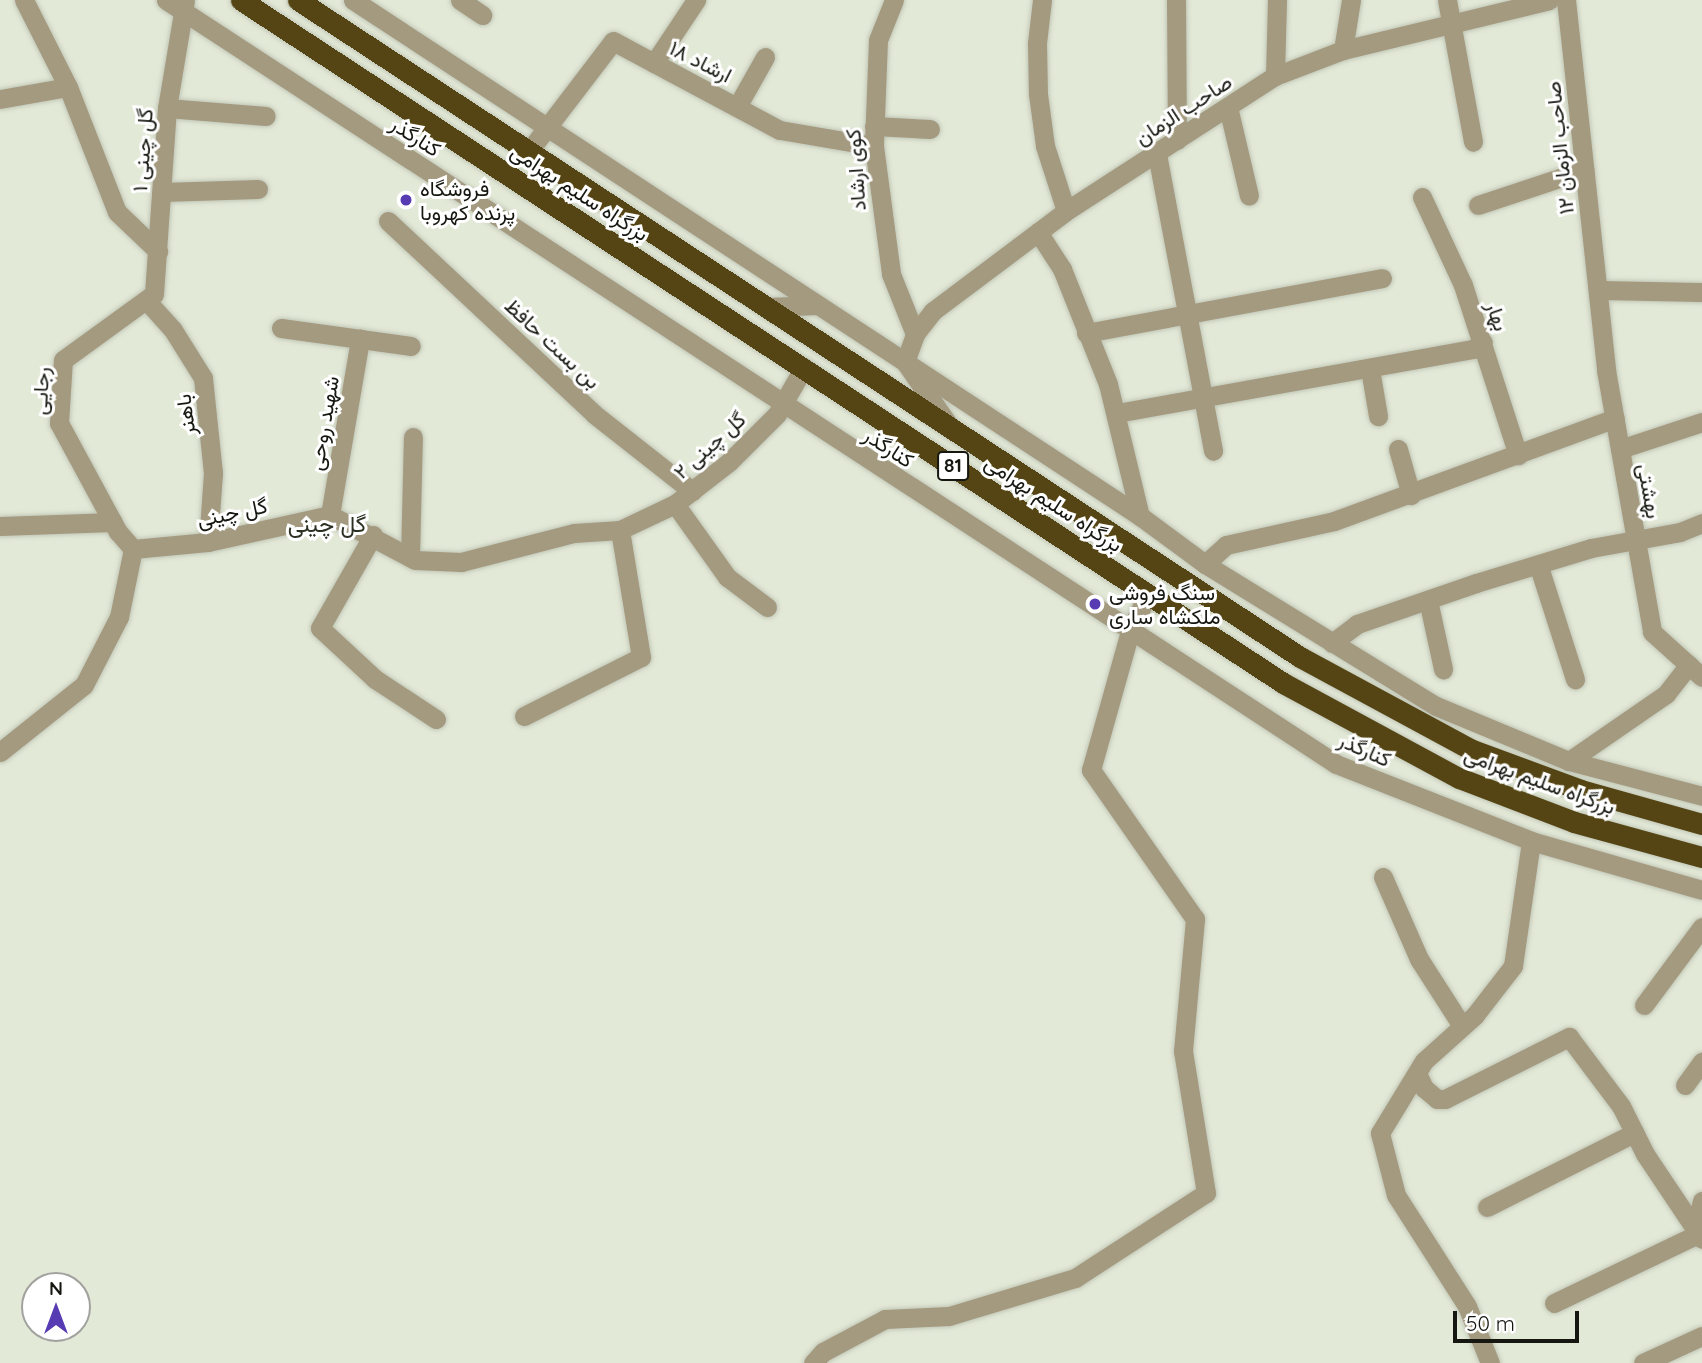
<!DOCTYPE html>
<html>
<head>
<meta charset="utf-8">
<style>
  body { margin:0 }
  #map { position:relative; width:1702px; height:1363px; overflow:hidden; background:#e3e9d7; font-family:Quicksand,Vazirmatn,sans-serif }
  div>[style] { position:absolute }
  .roads { filter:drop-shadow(0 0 2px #c2c7b7) drop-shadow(0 0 2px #c2c7b7) }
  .minor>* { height:19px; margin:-9.5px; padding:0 9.5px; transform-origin:9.5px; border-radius:9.5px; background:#a49a80 }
  .highway>* { height:21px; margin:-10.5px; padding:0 10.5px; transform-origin:10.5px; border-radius:10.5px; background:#564514 }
  .dots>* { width:19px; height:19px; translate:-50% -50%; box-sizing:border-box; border:4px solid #fff; border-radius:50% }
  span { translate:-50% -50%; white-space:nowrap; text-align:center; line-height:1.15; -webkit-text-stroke:6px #fff; paint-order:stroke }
  .shield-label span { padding:2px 5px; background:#fff; border:2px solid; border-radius:5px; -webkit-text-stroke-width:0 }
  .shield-label { font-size:19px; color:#151710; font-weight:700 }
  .street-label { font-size:21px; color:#151710 }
  .poi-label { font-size:21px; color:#151710 }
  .left { translate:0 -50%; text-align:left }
  .neighbourhood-label { font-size:23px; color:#2c3023 }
  .north { position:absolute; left:21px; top:1272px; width:70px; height:70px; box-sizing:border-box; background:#fff; border:2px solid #a1a29f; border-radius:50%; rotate:0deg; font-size:19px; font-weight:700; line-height:28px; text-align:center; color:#151710 }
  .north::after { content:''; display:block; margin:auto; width:24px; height:32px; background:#563bb2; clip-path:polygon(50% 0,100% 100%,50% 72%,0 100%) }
  .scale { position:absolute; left:1453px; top:1311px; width:126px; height:32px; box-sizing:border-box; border:4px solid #151710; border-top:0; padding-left:9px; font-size:21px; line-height:24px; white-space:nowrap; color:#151710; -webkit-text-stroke:5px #fff; paint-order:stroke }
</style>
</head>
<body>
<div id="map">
  <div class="roads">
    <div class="minor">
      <i style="left:24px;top:0;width:97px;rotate:63.2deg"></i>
      <i style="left:166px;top:0;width:1397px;rotate:33.14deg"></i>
      <i style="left:1336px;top:764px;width:210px;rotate:21.5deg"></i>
      <i style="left:1531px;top:841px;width:178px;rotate:16deg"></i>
      <i style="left:353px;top:0;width:941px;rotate:33.25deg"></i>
      <i style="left:1140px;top:516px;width:81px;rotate:36.4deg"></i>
      <i style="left:1205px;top:564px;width:271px;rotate:31.6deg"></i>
      <i style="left:1436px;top:706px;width:144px;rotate:22.5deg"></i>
      <i style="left:1569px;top:761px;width:138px;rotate:14.7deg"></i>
      <i style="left:460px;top:0;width:27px;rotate:34deg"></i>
      <i style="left:894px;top:0;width:43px;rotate:111.8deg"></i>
      <i style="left:878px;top:40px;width:106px;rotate:92.2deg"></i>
      <i style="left:874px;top:146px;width:129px;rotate:82.4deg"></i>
      <i style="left:891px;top:274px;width:65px;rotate:68.2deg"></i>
      <i style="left:1042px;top:0;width:43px;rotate:96.6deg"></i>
      <i style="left:1037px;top:43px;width:51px;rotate:88.9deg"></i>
      <i style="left:1038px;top:94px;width:52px;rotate:82.3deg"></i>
      <i style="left:1045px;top:146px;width:68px;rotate:72.1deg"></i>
      <i style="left:1176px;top:0;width:140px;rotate:89.6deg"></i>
      <i style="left:1447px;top:0;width:144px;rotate:79.6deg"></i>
      <i style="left:1566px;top:0;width:372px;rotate:83.8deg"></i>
      <i style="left:1606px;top:370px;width:266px;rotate:80deg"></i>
      <i style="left:1652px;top:632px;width:67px;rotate:42deg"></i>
      <i style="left:1343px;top:50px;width:51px;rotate:-80.9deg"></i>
      <i style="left:654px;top:63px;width:76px;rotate:-56.3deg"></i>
      <i style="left:1275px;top:76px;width:76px;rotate:-88.5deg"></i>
      <i style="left:0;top:99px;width:69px;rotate:-10deg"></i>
      <i style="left:68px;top:87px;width:134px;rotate:68.6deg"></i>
      <i style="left:117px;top:212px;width:57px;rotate:43.6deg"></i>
      <i style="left:738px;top:105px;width:55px;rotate:-60.6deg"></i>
      <i style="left:1228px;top:107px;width:91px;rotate:76.7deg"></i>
      <i style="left:167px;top:108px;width:99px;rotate:4.6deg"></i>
      <i style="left:874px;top:126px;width:56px;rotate:3.1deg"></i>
      <i style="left:529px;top:151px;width:138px;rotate:-52.6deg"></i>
      <i style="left:613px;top:41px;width:189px;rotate:28.1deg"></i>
      <i style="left:780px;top:130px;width:95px;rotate:9.7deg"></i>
      <i style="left:1157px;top:154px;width:302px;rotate:79.3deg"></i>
      <i style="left:162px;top:192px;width:96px;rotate:-1.8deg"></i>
      <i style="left:1422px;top:197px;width:97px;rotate:65deg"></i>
      <i style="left:1463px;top:285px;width:179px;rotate:72.1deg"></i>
      <i style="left:1478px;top:205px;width:112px;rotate:-18.3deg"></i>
      <i style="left:388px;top:221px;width:282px;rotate:43.1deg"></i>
      <i style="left:594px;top:414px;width:125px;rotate:38.2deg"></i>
      <i style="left:1038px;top:232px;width:44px;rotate:57deg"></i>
      <i style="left:1062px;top:269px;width:124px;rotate:68.2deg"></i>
      <i style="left:1108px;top:384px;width:136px;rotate:76.4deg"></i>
      <i style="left:1598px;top:290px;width:104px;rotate:1.1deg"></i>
      <i style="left:146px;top:300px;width:40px;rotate:48deg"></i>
      <i style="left:173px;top:330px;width:57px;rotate:58deg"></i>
      <i style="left:203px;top:378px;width:96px;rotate:84deg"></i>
      <i style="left:213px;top:473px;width:69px;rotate:94.1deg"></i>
      <i style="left:767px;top:307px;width:51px;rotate:-2.2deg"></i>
      <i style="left:281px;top:328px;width:131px;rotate:7.9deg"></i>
      <i style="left:1086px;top:333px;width:301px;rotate:-10.5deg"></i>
      <i style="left:1370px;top:369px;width:48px;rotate:80.3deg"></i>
      <i style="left:1117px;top:413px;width:362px;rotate:-10.2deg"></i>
      <i style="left:1473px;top:349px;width:12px;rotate:-35deg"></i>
      <i style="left:948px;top:424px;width:75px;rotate:-124.7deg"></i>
      <i style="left:905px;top:362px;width:30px;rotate:-70deg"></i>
      <i style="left:915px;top:334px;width:29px;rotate:-52deg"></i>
      <i style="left:933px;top:311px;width:166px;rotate:-36.9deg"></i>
      <i style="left:1066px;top:211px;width:249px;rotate:-32.9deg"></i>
      <i style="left:1275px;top:76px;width:73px;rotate:-20.9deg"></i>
      <i style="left:1343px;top:50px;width:212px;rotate:-13.6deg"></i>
      <i style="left:1398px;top:449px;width:48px;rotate:74.2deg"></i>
      <i style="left:1620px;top:449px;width:86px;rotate:-18.2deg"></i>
      <i style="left:675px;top:504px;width:90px;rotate:54.5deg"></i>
      <i style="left:727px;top:577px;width:50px;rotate:36.9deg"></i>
      <i style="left:330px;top:515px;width:179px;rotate:-80.3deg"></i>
      <i style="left:0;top:526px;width:113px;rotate:-2deg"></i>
      <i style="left:373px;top:535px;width:107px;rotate:119.7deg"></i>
      <i style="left:320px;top:628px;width:75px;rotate:42.8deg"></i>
      <i style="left:375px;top:679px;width:73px;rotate:33.3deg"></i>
      <i style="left:133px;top:549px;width:75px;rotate:-5.3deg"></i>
      <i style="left:208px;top:542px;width:125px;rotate:-12.5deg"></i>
      <i style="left:330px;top:515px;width:96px;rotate:27.9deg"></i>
      <i style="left:415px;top:560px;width:46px;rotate:2.5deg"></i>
      <i style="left:461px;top:562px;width:117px;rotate:-14.4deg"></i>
      <i style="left:574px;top:533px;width:46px;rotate:-3.7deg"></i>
      <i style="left:620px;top:530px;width:61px;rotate:-25.3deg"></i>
      <i style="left:675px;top:504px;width:68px;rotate:-37.9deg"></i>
      <i style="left:729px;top:462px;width:68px;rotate:-45deg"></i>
      <i style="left:777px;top:414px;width:54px;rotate:-60.1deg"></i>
      <i style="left:133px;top:549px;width:23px;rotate:-131deg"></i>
      <i style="left:118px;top:532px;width:124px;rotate:-118.4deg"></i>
      <i style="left:59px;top:423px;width:63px;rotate:-86.4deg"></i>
      <i style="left:63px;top:360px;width:112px;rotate:-36deg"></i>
      <i style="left:154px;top:294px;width:186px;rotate:-86deg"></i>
      <i style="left:167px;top:108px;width:109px;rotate:-80.5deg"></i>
      <i style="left:410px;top:557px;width:120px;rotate:-88.6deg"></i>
      <i style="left:1205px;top:564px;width:28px;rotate:-42deg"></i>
      <i style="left:1226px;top:545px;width:111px;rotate:-12.5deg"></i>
      <i style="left:1334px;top:521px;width:299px;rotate:-20.1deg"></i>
      <i style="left:1539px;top:567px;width:118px;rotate:72.2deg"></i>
      <i style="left:1428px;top:600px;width:71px;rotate:77.7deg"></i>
      <i style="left:1332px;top:643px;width:31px;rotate:-37deg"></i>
      <i style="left:1357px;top:624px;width:126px;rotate:-19deg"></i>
      <i style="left:1476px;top:583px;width:120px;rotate:-16.9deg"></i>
      <i style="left:1591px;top:548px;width:90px;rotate:-10.2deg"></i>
      <i style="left:1680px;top:532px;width:24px;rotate:-22deg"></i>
      <i style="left:524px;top:716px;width:131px;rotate:-26.8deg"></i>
      <i style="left:641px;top:657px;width:129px;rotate:-99.4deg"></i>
      <i style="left:0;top:752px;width:107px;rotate:-38.6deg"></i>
      <i style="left:84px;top:685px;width:76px;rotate:-62.8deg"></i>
      <i style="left:119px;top:617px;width:69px;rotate:-78.4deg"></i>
      <i style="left:1569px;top:761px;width:118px;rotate:-34.6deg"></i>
      <i style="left:1666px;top:694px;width:37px;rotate:-52deg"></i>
      <i style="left:1383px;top:877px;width:90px;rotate:66.3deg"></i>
      <i style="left:1419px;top:959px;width:80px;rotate:57.3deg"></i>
      <i style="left:1644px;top:1005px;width:97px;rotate:-53.4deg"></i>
      <i style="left:1417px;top:1073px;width:17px;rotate:65deg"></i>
      <i style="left:1424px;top:1088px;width:17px;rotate:40deg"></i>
      <i style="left:1437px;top:1099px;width:8px"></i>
      <i style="left:1445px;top:1099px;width:139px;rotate:-26.6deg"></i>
      <i style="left:1569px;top:1037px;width:86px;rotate:53deg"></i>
      <i style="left:1621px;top:1106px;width:54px;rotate:63.4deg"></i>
      <i style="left:1645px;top:1154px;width:102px;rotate:56.2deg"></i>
      <i style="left:1685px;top:1085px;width:29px;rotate:-54deg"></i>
      <i style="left:1487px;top:1207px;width:165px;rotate:-26.7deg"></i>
      <i style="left:1694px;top:1233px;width:33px;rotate:-76deg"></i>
      <i style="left:1554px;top:1303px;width:164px;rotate:-25.6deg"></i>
      <i style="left:813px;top:1363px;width:15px;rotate:-48deg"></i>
      <i style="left:823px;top:1352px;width:70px;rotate:-28deg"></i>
      <i style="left:885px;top:1319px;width:64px;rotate:-2.7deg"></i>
      <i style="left:949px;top:1316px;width:132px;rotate:-16.8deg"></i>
      <i style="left:1075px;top:1278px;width:156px;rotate:-33deg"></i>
      <i style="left:1206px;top:1193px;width:144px;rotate:-99.2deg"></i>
      <i style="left:1183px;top:1051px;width:133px;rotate:-84.8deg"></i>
      <i style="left:1195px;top:919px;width:182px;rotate:-124.9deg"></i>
      <i style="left:1091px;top:770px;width:144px;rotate:-74.3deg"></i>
      <i style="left:1130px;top:631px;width:41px;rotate:-64.1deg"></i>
      <i style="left:1490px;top:1363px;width:61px;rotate:-112deg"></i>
      <i style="left:1467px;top:1306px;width:132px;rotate:-122.6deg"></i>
      <i style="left:1396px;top:1195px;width:64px;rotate:-104.5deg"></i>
      <i style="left:1380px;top:1133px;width:84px;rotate:-58.6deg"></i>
      <i style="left:1424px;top:1061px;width:69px;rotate:-42deg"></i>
      <i style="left:1475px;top:1015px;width:62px;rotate:-52.2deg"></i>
      <i style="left:1513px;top:966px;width:126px;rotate:-81.8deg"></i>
      <i style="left:1643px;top:1363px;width:65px;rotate:-24.6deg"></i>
    </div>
    <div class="highway">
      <i style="left:241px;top:0;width:1246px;rotate:33.24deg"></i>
      <i style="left:1283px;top:683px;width:200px;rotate:28.4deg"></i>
      <i style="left:1459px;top:778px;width:123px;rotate:20.9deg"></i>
      <i style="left:1574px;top:822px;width:133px;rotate:15.3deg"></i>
      <i style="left:298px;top:0;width:1198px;rotate:33.25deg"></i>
      <i style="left:1300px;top:657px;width:193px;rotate:28.4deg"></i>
      <i style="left:1470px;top:749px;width:118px;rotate:20.3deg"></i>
      <i style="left:1581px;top:790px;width:126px;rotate:15.7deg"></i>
    </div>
  </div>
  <div class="dots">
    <i style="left:406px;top:200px;background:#563bb2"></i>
    <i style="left:1095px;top:604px;background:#563bb2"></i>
  </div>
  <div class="shield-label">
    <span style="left:953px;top:466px">81</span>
  </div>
  <div class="street-label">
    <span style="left:701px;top:61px;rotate:27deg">ارشاد ۱۸</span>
    <span style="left:1183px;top:109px;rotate:-33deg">صاحب الزمان</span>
    <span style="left:416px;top:136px;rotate:33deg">کنارگذر</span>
    <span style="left:1559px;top:148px;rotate:-96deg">صاحب الزمان ۱۲</span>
    <span style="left:142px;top:150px;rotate:-86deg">گل چینی ۱</span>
    <span style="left:855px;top:170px;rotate:-94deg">کوی ارشاد</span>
    <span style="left:580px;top:192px;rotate:33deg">بزرگراه سلیم بهرامی</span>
    <span style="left:1498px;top:316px;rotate:71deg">بهار</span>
    <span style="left:553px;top:343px;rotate:43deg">بن بست حافظ</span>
    <span style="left:40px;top:391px;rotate:-87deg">رجایی</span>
    <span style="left:185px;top:415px;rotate:-97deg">باهنر</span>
    <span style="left:323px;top:423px;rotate:-80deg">شهید روحی</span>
    <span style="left:709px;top:445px;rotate:-42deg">گل چینی ۲</span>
    <span style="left:889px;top:447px;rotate:33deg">کنارگذر</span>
    <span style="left:1650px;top:491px;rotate:80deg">بهشتی</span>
    <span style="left:1054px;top:503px;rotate:33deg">بزرگراه سلیم بهرامی</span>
    <span style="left:232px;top:512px;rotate:-12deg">گل چینی</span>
    <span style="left:1365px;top:749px;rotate:24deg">کنارگذر</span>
    <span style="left:1540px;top:780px;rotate:20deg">بزرگراه سلیم بهرامی</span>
  </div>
  <div class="poi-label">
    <span class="left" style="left:420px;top:200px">فروشگاه<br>پرنده کهروبا</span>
    <span class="left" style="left:1109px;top:604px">سنگ فروشی<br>ملکشاه ساری</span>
  </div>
  <div class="neighbourhood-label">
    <span style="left:327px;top:524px">گل چینی</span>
  </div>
  <div class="north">N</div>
  <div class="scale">50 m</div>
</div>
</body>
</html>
